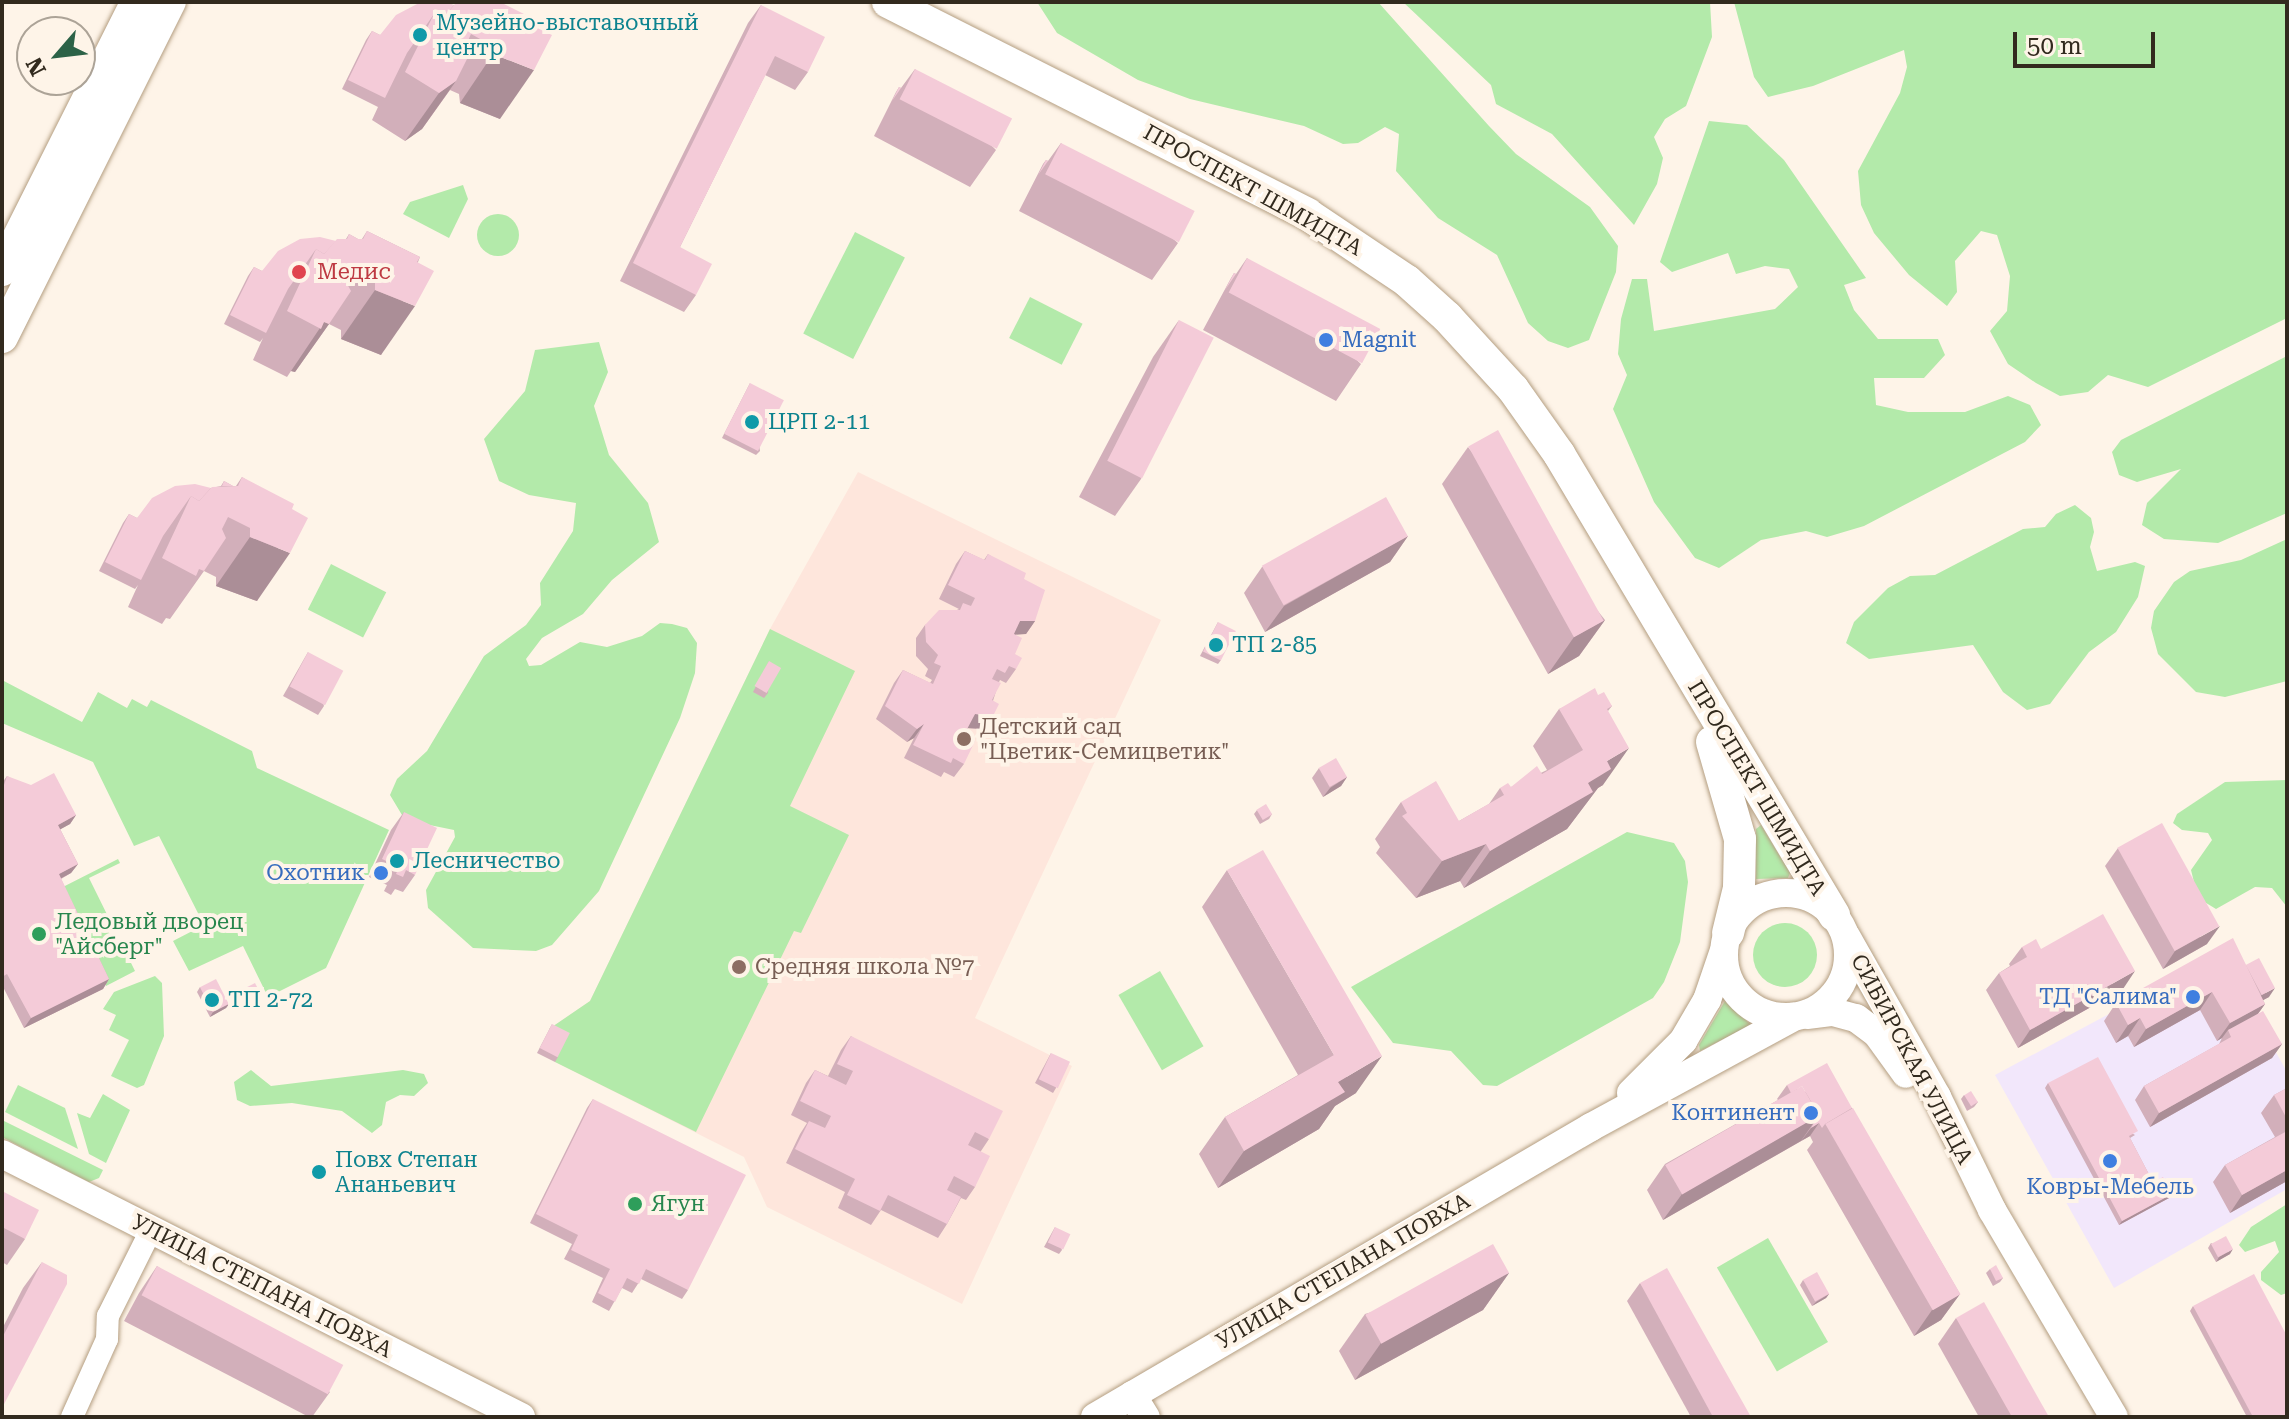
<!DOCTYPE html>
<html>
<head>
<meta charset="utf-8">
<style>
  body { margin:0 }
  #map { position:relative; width:2289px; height:1419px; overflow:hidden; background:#fef4e8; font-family:"Roboto Serif",serif }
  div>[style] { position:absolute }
  .commercial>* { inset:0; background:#f2e7fb }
  .education>* { inset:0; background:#fee6dc }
  .green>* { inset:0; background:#b3eaaa; transform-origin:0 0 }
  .round { border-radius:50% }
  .roads { filter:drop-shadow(0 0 2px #b49e81) drop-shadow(0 0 2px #b49e81) }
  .minor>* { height:22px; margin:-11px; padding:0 11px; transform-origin:11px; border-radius:11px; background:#fff }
  .tertiary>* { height:28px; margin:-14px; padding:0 14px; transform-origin:14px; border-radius:14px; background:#fff }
  .tertiary>.ring { margin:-14px; padding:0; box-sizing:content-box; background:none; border:28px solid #fff; border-radius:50% }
  .secondary>* { height:32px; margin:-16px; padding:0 16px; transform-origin:16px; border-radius:16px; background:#fff }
  .wall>* { inset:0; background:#d2afba }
  .shaded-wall>* { inset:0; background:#ab8e97 }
  .building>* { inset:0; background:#f4cbd8; transform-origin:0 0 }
  .dots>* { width:22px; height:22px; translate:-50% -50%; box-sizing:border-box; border:4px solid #fef4e8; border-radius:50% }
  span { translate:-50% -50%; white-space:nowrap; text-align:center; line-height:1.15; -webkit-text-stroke:8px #fef4e8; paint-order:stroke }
  .culture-label { font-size:22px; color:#0d838f }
  .left { translate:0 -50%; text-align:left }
  .street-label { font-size:22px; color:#322a1e }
  .health-label { font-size:22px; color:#be3a42 }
  .shop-label { font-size:22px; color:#366cbe }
  .right { translate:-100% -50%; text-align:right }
  .education-label { font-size:22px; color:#785e54 }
  .leisure-label { font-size:22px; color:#27864d }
  .frame { position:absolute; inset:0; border:4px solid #322a1e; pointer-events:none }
  .north { position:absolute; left:16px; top:16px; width:80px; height:80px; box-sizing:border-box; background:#fef4e8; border:2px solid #aca397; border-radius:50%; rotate:242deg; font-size:22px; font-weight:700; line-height:32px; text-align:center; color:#322a1e }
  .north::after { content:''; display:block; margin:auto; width:28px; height:36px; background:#2c6247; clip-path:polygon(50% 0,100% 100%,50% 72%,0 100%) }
  .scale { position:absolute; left:2013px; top:32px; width:142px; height:36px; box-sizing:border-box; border:4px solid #322a1e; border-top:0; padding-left:10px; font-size:24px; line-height:28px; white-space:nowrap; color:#322a1e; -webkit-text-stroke:6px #fef4e8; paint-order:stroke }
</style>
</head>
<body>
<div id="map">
  <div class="commercial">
    <i style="clip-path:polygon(2221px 954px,2287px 1072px,2287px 1189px,2114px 1288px,1995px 1075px)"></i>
  </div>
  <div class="education">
    <i style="clip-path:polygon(858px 472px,1161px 620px,975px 1018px,1072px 1066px,962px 1304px,767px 1207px,744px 1157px,555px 1062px,549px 1029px,590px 1001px,770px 629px)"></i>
  </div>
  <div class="green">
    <i style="clip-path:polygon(1037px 2px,1378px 2px,1489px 126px,1516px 154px,1590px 207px,1618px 246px,1616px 272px,1589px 340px,1568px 348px,1548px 341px,1528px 323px,1497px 255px,1438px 218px,1396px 171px,1399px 134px,1385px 127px,1358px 143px,1343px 144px,1304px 126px,1190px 99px,1138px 80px,1057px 33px)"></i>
    <i style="clip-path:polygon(1403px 2px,1710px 2px,1712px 37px,1686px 106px,1665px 119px,1654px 137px,1663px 158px,1657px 184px,1634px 225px,1552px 134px,1496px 104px,1491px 85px)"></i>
    <i style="clip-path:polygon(1734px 2px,2287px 2px,2287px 318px,2148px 387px,2108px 375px,2088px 392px,2060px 396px,2036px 383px,2008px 364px,1990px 331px,2007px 311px,2010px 276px,1997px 235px,1981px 231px,1955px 261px,1957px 292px,1947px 306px,1909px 275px,1874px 233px,1861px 205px,1858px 171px,1900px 93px,1907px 67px,1904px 50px,1813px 86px,1768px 97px,1754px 77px)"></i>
    <i style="clip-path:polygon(1709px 121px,1747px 125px,1784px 160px,1866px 278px,1844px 285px,1854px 310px,1878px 339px,1938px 339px,1945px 355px,1924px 378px,1874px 378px,1876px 405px,1908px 412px,1965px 412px,2008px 396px,2030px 405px,2041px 425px,2025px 442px,1864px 526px,1827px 537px,1806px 531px,1761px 540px,1719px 568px,1695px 558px,1654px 502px,1613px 409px,1627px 375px,1618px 354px,1621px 319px,1632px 279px,1647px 279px,1654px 331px,1775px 309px,1798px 287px,1789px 269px,1765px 266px,1736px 274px,1728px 253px,1672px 272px,1660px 262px)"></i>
    <i style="clip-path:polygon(463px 185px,468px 199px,449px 238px,403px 214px,410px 202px)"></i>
    <i class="round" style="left:477px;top:214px;width:42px;height:42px"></i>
    <i style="left:855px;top:232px;width:56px;height:114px;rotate:27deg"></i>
    <i style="left:1030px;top:297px;width:59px;height:46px;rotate:27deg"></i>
    <i style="clip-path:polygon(599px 342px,608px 372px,594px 406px,609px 455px,648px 503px,659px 542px,612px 580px,583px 614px,542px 638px,526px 659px,529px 666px,541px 665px,580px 642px,607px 647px,642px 636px,660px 623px,672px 624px,687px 628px,697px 643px,695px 673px,680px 718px,599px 891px,552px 945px,536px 951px,473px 948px,428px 908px,426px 890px,455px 837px,454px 830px,405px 820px,390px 795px,397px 779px,427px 751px,484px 656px,526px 625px,541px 605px,540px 583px,573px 531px,576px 503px,529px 495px,499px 481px,484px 439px,525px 391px,535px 350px)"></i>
    <i style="clip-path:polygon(2287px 356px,2287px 513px,2218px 543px,2164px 539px,2142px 525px,2147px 503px,2181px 469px,2137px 482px,2119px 475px,2112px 452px,2121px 440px)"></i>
    <i style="clip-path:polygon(2075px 505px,2091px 518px,2094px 532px,2090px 547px,2097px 571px,2135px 562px,2145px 566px,2138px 597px,2116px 632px,2089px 652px,2050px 704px,2027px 710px,2003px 692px,1973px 645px,1869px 659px,1846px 643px,1854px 622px,1888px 588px,1910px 576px,1935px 575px,2023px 529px,2045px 527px,2056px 514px)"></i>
    <i style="clip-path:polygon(2287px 539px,2287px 681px,2225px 697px,2196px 692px,2158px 654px,2151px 628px,2154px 611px,2174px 582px,2190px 571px,2241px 560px)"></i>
    <i style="left:331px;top:564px;width:62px;height:51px;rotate:27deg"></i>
    <i style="clip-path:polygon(770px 629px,855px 671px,790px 806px,849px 835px,801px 933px,794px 931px,696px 1132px,555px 1062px,549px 1029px,590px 1001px)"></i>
    <i style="clip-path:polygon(2px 680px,82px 722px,98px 692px,127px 708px,132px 699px,147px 707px,151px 700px,252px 751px,257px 768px,389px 830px,326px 968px,268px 997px,243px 946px,189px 971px,173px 941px,204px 925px,159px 836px,134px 846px,93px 762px,2px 723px)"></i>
    <i style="clip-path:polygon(2287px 780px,2287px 907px,2272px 888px,2255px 887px,2216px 909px,2198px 898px,2191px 870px,2212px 840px,2208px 833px,2182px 830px,2173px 823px,2177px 814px,2225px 782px)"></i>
    <i style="clip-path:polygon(1761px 825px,1790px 873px,1788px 878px,1756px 879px,1756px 829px)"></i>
    <i style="clip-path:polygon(1627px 832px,1674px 843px,1685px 861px,1688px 882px,1680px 942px,1664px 982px,1653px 998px,1497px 1086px,1483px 1085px,1451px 1051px,1393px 1043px,1351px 987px)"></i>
    <i style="clip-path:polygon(118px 859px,120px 863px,89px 878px,135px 971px,106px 986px,57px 890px)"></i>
    <i class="round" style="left:1753px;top:923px;width:64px;height:64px"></i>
    <i style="left:1160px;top:971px;width:87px;height:48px;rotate:60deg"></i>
    <i style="clip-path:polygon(155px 976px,162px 983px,164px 1036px,144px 1085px,137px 1088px,111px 1076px,129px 1040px,109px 1030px,116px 1015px,103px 1009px,114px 992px)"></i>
    <i style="clip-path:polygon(1725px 1001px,1751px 1025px,1700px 1051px,1699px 1045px)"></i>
    <i style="clip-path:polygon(251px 1070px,271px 1086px,403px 1070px,424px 1074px,428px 1083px,414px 1096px,400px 1095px,386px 1102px,382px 1125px,372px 1133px,342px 1111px,292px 1103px,250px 1106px,237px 1100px,234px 1082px)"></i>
    <i style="clip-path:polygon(18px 1085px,65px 1108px,78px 1149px,5px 1112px)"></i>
    <i style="clip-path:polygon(103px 1094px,130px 1110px,106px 1163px,89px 1154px,77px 1113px,90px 1118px)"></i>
    <i style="clip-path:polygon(2px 1120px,103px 1170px,99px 1178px,89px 1182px,2px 1137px)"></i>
    <i style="clip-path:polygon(2287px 1204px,2287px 1293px,2281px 1295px,2261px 1280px,2261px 1272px,2279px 1252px,2275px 1241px,2245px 1252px,2239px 1245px,2251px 1227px)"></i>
    <i style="left:1768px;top:1238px;width:120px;height:59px;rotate:60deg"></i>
  </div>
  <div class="roads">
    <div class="minor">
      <i style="left:72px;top:1417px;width:85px;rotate:-65.8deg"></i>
      <i style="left:107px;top:1339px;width:23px;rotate:-88deg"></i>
      <i style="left:108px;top:1316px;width:96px;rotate:-63.4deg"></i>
    </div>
    <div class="tertiary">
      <i class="ring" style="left:1724px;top:893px;width:96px;height:96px"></i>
      <i style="left:1846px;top:936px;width:185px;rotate:60.5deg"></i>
      <i style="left:1937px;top:1097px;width:126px;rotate:64deg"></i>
      <i style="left:1992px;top:1210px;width:240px;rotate:59.5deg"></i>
      <i style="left:1807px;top:1015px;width:26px;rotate:-7deg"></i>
      <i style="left:1833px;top:1012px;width:24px;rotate:15deg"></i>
      <i style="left:1856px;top:1018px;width:26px;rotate:37deg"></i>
      <i style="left:1877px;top:1034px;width:49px;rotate:54.1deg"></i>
      <i style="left:1631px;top:1093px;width:74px;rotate:-45deg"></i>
      <i style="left:1683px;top:1041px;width:48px;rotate:-59.7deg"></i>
      <i style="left:1707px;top:1000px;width:50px;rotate:-71.2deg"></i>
      <i style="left:2px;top:1154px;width:582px;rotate:26.87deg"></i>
      <i style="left:1132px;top:1395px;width:26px;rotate:58deg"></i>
      <i style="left:1095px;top:1417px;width:575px;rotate:-30.31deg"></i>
      <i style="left:1591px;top:1127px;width:231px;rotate:-28.5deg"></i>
    </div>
    <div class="secondary">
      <i style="left:888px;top:2px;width:470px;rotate:26.8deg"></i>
      <i style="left:1307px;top:214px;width:120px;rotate:33.8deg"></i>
      <i style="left:1407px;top:281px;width:54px;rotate:42deg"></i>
      <i style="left:1447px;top:317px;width:98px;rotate:47.5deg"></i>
      <i style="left:1513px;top:389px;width:80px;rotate:54.7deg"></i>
      <i style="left:1559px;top:454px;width:537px;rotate:59.18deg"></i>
      <i style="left:2px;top:270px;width:300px;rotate:-63.3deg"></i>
      <i style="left:2px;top:337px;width:375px;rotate:-63.4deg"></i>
      <i style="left:1712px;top:742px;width:101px;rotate:73.9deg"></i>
      <i style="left:1740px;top:839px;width:49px;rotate:91.2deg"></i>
      <i style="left:1739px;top:888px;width:46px;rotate:103.7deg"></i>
    </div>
  </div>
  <div class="wall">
    <i style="clip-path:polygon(465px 2px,477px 3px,481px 2px,500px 2px,500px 119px,460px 103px,459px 94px,450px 90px,422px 129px,405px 141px,372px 120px,378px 107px,342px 89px,366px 40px,372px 31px,380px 35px,454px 5px,464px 4px)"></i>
    <i style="clip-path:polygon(761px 5px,808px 72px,795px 90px,765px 75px,680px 247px,696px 295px,684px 312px,620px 281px,748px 23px)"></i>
    <i style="clip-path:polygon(915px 69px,996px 150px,970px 187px,874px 136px,896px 92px,899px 87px,901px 88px)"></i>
    <i style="clip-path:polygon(1061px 143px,1178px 243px,1152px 280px,1019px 211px,1043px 164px,1046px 160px,1048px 161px)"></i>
    <i style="clip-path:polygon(367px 231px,420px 257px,381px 355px,341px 339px,341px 330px,329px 324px,295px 372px,291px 371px,287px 377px,253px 360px,263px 338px,260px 342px,224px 324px,248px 276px,254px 267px,262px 271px,336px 241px,346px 239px,349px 234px,358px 239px,362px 239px)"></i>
    <i style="clip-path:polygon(1247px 258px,1361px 364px,1336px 401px,1203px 330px,1231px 278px,1234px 273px,1236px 274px)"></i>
    <i style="clip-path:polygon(1179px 320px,1141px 479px,1115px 516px,1079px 497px,1153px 357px)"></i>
    <i style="clip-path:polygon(750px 383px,760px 451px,756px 455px,722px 438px)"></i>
    <i style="clip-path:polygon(1468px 447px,1605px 620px,1579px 656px,1548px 674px,1442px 484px)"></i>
    <i style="clip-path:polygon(242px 477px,292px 509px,257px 601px,216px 586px,216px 577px,204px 571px,170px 619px,166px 618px,162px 624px,128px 607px,138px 585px,135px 589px,99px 571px,123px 523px,129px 514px,137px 518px,211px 488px,221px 486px,224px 481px,233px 486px,236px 486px)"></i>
    <i style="clip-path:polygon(1408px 536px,1390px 562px,1265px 632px,1244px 593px,1262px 567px)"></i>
    <i style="clip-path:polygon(965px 551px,984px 560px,988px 554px,1024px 579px,1035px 621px,1026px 634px,1016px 634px,1015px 654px,1016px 669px,1006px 683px,1000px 680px,999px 682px,984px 729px,968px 728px,964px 735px,964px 764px,954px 777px,944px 772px,941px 777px,904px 758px,914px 738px,907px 742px,876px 719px,894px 683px,903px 670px,930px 683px,932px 680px,925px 676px,928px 669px,916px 656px,916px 638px,925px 625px,959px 609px,939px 599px,956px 564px)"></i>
    <i style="clip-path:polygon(1218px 622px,1221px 660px,1218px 664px,1200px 656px)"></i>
    <i style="clip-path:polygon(308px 652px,324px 706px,318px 715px,283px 696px)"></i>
    <i style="clip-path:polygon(769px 661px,768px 693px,764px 698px,753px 692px)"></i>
    <i style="clip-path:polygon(1598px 695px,1612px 706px,1608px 711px,1603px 785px,1598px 788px,1567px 829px,1464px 888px,1460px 881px,1416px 898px,1376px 853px,1380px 847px,1375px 839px,1401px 802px,1459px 821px,1489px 804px,1500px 788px,1511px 787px,1547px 770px,1533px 746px,1559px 709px)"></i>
    <i style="clip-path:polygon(1319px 768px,1347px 777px,1341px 786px,1323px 797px,1312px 778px)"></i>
    <i style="clip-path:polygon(7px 776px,76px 815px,70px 824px,60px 829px,78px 864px,71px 873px,61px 879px,109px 979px,103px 989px,24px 1028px,2px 985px,2px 783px)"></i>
    <i style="clip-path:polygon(1257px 810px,1272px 814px,1269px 819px,1260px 824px,1254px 814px)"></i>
    <i style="clip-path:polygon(404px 812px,415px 875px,403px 892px,395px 889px,391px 895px,384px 891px,387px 885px,369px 877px,391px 830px)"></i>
    <i style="clip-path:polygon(2118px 848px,2207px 944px,2163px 969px,2105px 866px)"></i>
    <i style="clip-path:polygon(1227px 870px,1356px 1093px,1335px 1106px,1319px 1129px,1218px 1188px,1199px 1154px,1225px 1117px,1298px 1075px,1202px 907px)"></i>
    <i style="clip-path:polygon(2022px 947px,2041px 949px,2123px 989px,2018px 1048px,1986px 990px,1999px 973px,2010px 966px,2009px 964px)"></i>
    <i style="clip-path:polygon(2246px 965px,2269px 997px,2263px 1000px,2265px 1004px,2258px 1014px,2282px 1044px,2272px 1058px,2150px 1127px,2135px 1100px,2144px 1086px,2219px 1044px,2222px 1038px,2217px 1041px,2200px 1010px,2134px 1047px,2128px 1036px,2116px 1043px,2104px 1021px,2116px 1003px)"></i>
    <i style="clip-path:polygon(200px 987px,229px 1004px,226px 1008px,210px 1017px,197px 992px)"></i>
    <i style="clip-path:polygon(244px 988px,257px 997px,246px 1003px,241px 992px)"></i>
    <i style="clip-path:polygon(552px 1024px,558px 1057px,555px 1062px,537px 1053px)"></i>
    <i style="clip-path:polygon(851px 1036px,989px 1139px,981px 1151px,975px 1187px,966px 1200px,961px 1198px,947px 1224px,938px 1238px,881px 1210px,871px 1225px,838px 1208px,845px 1192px,786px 1163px,800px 1134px,807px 1123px,791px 1115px,806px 1083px,815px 1070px,828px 1076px,841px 1050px)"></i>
    <i style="clip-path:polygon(1051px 1053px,1056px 1088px,1053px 1093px,1035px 1083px)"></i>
    <i style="clip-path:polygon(2048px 1083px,2135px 1135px,2130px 1138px,2153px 1182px,2172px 1194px,2169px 1198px,2119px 1225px,2045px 1088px)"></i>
    <i style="clip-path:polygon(1787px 1085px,1852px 1108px,1960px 1294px,1941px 1320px,1914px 1336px,1807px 1150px,1813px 1142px,1810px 1136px,1663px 1220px,1647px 1190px,1665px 1164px,1778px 1100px,1777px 1099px)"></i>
    <i style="clip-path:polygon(2287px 1088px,2287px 1181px,2230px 1213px,2213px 1182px,2225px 1165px,2275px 1137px,2261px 1113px,2274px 1095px)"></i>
    <i style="clip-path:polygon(1964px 1095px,1978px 1102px,1974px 1107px,1967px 1111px,1961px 1099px)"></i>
    <i style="clip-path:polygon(593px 1099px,688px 1290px,682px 1299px,641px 1279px,632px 1293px,622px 1288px,609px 1311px,592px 1302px,603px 1278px,564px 1259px,572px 1244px,530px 1223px,587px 1108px)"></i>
    <i style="clip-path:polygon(2px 1191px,25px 1239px,7px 1265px,2px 1262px)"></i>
    <i style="clip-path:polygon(1055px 1227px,1062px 1250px,1059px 1254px,1044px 1247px)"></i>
    <i style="clip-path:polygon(2211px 1243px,2230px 1254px,2216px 1262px,2208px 1248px)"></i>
    <i style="clip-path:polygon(42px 1262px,2px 1408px,2px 1329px,23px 1288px)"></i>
    <i style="clip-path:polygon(157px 1266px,330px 1392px,312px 1417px,309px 1417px,124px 1321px,139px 1293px)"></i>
    <i style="clip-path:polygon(1990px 1269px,2003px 1278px,2000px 1282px,1993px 1286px,1986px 1273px)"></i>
    <i style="clip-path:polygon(1509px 1273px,1483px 1310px,1355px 1380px,1339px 1351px,1365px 1314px)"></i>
    <i style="clip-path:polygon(1803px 1280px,1829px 1294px,1826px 1298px,1812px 1306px,1800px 1285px)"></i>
    <i style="clip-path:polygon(1640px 1283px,1751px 1417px,1691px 1417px,1627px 1301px)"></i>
    <i style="clip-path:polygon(2193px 1306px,2287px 1417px,2247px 1417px,2190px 1311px)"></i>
    <i style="clip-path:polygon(1956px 1318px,2049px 1417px,1979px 1417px,1938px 1344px)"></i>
  </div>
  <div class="shaded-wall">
    <i style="clip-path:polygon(493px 54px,534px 70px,500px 119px,460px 103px)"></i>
    <i style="clip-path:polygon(456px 81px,422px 129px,405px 141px,439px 93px)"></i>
    <i style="clip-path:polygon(375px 290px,415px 306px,381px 355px,341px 339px)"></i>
    <i style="clip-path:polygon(324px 322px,329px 324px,295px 372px,291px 371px)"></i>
    <i style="clip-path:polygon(1408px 536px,1390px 562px,1265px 632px,1284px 606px)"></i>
    <i style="clip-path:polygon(250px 537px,290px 553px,257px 601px,216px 586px)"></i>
    <i style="clip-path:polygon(1605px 620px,1579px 656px,1548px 674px,1574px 637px)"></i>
    <i style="clip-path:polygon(1020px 621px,1035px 621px,1026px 634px,1011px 635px)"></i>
    <i style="clip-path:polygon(975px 714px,993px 716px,984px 729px,965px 728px)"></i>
    <i style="clip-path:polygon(924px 724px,914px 738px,907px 742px,917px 729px)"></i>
    <i style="clip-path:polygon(1629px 748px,1603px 785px,1598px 788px,1567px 829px,1464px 888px,1490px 851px,1588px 783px,1607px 761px)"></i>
    <i style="clip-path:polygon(1347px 777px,1341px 786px,1323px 797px,1330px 788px)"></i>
    <i style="clip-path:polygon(76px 815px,70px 824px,52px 834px,58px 825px)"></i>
    <i style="clip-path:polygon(1486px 844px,1460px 881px,1416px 898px,1442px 861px)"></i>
    <i style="clip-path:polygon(78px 864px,71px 873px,52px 883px,59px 874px)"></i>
    <i style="clip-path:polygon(2220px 926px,2207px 944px,2163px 969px,2175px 951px)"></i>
    <i style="clip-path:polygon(2135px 971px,2123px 989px,2018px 1048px,2030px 1030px)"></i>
    <i style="clip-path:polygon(109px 979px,103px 989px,24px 1028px,31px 1018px)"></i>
    <i style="clip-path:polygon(2275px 988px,2269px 997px,2254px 1005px,2260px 996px)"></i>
    <i style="clip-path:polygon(2212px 992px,2200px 1010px,2134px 1047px,2146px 1029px)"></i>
    <i style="clip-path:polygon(260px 993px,257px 997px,246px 1003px,249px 998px)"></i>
    <i style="clip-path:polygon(229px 1004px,226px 1008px,210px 1017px,213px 1012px)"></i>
    <i style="clip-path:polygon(2265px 1004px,2252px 1022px,2228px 1030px,2222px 1038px,2217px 1041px,2230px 1023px)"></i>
    <i style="clip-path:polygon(2140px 1018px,2128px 1036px,2116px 1043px,2128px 1025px)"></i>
    <i style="clip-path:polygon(2282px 1044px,2272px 1058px,2150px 1127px,2159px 1113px)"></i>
    <i style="clip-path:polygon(1382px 1056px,1356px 1093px,1335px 1106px,1319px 1129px,1218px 1188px,1244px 1151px,1338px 1082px)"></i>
    <i style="clip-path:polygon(1819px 1115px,1801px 1141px,1663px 1220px,1682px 1194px)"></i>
    <i style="clip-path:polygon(1819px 1123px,1810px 1136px,1801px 1141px,1811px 1128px)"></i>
    <i style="clip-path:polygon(2287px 1170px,2287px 1181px,2230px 1213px,2242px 1195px)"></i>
    <i style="clip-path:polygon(2172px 1194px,2169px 1198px,2119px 1225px,2122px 1221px)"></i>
    <i style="clip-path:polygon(2233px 1249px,2230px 1254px,2216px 1262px,2219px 1257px)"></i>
    <i style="clip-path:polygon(1509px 1273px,1483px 1310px,1355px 1380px,1381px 1343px)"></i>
    <i style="clip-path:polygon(1829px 1294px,1826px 1298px,1812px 1306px,1816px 1302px)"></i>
    <i style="clip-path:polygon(1960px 1294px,1941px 1320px,1914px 1336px,1932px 1310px)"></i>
  </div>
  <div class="building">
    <i style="clip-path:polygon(446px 2px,454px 5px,443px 18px,434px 14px,407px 53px,385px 98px,348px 80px,372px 31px,380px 35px,396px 15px,419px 3px)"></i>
    <i style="clip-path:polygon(482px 2px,500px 2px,538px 21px,535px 27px,552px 35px,534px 70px,493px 54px,493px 46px,471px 34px,465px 47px,469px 55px,456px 81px,439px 93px,405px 72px,434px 14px,443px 18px,455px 4px,481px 3px)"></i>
    <i style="clip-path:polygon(761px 5px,825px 37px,808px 72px,775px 56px,680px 247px,712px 264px,696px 295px,633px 263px)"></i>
    <i style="left:915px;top:69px;width:109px;height:34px;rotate:27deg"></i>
    <i style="clip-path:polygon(899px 87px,901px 88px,892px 101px)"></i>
    <i style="left:1061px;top:143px;width:150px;height:35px;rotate:27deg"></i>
    <i style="clip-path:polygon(1046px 160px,1048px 161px,1038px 175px)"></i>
    <i style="clip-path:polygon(367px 231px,420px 257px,417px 262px,434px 271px,415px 306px,375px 290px,375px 281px,353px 270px,346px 282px,351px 291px,329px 324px,324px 322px,321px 329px,287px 311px,316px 249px,324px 254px,337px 239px,363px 239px)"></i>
    <i style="clip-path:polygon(349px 234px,358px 239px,347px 239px)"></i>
    <i style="clip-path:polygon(320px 237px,336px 241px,324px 254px,316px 249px,288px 289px,266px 333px,230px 315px,254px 267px,262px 271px,278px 251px,300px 239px)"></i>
    <i style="left:1247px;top:258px;width:151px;height:39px;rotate:28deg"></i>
    <i style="clip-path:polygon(1234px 273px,1236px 274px,1225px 290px)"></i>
    <i style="left:1179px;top:320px;width:39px;height:158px;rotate:27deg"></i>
    <i style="left:750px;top:383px;width:38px;height:57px;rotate:27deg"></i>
    <i style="left:1498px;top:430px;width:218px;height:34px;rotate:61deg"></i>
    <i style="clip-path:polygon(242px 477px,294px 504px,292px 509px,308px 518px,290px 553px,250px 537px,250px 528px,228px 517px,222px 529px,226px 538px,204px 571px,199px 569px,196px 576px,162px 558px,191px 496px,199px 501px,212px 487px,238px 486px)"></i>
    <i style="clip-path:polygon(224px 481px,233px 486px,222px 486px)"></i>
    <i style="clip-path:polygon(195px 484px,211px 488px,199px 501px,191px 496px,163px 536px,141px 580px,105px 562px,129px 514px,137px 518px,152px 498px,175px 486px)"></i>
    <i style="left:1386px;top:497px;width:45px;height:142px;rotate:61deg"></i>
    <i style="clip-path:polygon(965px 551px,985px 560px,988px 554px,1026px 573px,1024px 579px,1045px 590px,1035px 621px,1020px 621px,1014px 634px,1022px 638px,1015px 654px,1022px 658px,1016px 669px,1009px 666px,1005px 673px,997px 669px,992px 679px,1001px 683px,992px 700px,999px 704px,993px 716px,975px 714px,964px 735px,975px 741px,964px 764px,953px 758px,951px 763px,913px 745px,924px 724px,917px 729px,885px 706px,903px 670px,933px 684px,941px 666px,934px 663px,938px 655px,926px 642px,925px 625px,939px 610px,960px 610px,963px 603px,971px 606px,975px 598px,948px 585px)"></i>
    <i style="left:1218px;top:622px;width:20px;height:33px;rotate:27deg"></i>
    <i style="left:308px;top:652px;width:40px;height:39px;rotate:28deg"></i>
    <i style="left:769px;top:661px;width:14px;height:29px;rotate:30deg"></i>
    <i style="clip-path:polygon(1595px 688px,1598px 695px,1604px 692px,1612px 706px,1607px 709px,1629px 748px,1607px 761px,1611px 769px,1588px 783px,1593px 792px,1490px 851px,1486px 844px,1442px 861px,1402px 816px,1407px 813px,1401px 802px,1436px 781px,1459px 821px,1504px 795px,1500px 788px,1508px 783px,1511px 787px,1537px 766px,1542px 774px,1583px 750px,1559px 709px)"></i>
    <i style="left:1336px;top:758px;width:22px;height:20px;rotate:60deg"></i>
    <i style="clip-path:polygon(54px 773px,76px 815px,58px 825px,78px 864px,59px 874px,109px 979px,31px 1018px,7px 974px,2px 977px,2px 791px,7px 776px,31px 785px)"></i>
    <i style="left:1266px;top:804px;width:12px;height:11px;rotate:59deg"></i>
    <i style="clip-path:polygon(404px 812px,437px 828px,415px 875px,406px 870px,403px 877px,396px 874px,399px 867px,382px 859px)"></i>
    <i style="left:2162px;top:823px;width:118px;height:51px;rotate:61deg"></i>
    <i style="clip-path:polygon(1263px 850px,1382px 1056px,1338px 1082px,1345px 1092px,1244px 1151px,1225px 1117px,1334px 1055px,1227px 870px)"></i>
    <i style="clip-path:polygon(2103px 914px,2135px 971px,2030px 1030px,1999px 973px,2027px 957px,2022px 947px,2036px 939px,2041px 949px)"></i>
    <i style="clip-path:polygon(2233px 938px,2265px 1004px,2230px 1023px,2212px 992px,2146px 1029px,2140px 1018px,2128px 1025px,2116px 1003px)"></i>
    <i style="left:2259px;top:958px;width:34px;height:15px;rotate:62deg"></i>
    <i style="left:216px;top:979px;width:28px;height:18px;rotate:63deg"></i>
    <i style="left:255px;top:983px;width:11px;height:12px;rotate:63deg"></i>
    <i style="clip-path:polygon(2263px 1011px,2282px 1044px,2159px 1113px,2144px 1086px,2231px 1037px,2228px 1030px)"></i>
    <i style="left:552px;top:1024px;width:20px;height:27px;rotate:27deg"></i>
    <i style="clip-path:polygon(851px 1036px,1003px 1111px,989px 1139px,975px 1132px,968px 1145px,990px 1156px,975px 1187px,954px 1176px,947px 1190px,961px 1197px,947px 1224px,888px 1195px,880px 1211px,847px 1195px,855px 1179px,795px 1149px,809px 1121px,825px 1128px,831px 1116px,800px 1101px,815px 1070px,846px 1085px,853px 1071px,837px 1064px)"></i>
    <i style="left:1051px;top:1053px;width:21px;height:29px;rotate:25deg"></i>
    <i style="clip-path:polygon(2098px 1057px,2138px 1131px,2129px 1136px,2153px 1182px,2163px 1177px,2172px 1194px,2122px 1221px,2048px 1083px)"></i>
    <i style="clip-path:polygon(1827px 1063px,1852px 1108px,1825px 1124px,1822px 1128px,1819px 1123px,1811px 1128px,1819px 1115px,1802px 1086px,1791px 1093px,1787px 1085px)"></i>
    <i style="left:1802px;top:1086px;width:34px;height:158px;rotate:60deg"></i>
    <i style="clip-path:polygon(2287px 1088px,2287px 1119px,2274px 1095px)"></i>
    <i style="left:1971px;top:1091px;width:13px;height:8px;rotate:58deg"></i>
    <i style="clip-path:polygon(593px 1099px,746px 1175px,688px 1290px,646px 1269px,639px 1284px,627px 1278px,615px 1302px,598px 1293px,610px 1269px,571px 1250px,578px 1235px,536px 1214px)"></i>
    <i style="left:1853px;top:1108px;width:215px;height:32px;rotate:60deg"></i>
    <i style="clip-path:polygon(2287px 1131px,2287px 1170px,2242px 1195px,2225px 1165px)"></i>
    <i style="clip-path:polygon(2px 1191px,39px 1210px,25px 1239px,2px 1227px)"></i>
    <i style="left:1055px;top:1227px;width:17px;height:17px;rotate:25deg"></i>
    <i style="left:2226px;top:1236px;width:15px;height:17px;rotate:62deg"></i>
    <i style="left:1493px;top:1244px;width:33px;height:146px;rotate:61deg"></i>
    <i style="clip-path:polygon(42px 1262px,67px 1275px,67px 1284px,2px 1408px,2px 1338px)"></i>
    <i style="clip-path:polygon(1996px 1265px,2003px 1278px,1996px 1281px,1990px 1269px)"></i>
    <i style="left:157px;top:1266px;width:211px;height:33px;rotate:28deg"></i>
    <i style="clip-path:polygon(1667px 1268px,1751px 1417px,1713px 1417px,1640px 1283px)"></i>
    <i style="left:1817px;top:1272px;width:25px;height:16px;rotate:61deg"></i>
    <i style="clip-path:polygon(2254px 1274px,2287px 1336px,2287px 1417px,2253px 1417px,2193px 1306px)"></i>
    <i style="clip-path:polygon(1984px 1302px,2049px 1417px,2012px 1417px,1956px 1318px)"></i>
  </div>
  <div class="dots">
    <i style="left:420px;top:35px;background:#0f9aa8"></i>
    <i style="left:299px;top:272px;background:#e0444e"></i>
    <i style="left:1326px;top:340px;background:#3f7fe0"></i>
    <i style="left:752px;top:422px;background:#0f9aa8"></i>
    <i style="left:1216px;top:645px;background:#0f9aa8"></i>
    <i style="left:964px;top:739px;background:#8d6e63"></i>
    <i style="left:397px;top:861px;background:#0f9aa8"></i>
    <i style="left:381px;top:873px;background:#3f7fe0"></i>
    <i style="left:39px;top:934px;background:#2e9e5b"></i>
    <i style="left:739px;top:967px;background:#8d6e63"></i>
    <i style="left:2193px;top:997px;background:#3f7fe0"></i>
    <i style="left:212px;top:1000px;background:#0f9aa8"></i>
    <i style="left:1811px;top:1113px;background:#3f7fe0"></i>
    <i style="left:2110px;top:1161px;background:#3f7fe0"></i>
    <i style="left:319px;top:1172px;background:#0f9aa8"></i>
    <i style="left:635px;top:1204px;background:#2e9e5b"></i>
  </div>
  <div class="culture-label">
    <span class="left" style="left:436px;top:35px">Музейно-выставочный<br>центр</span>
    <span class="left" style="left:768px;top:422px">ЦРП 2-11</span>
    <span class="left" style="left:1232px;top:645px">ТП 2-85</span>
    <span class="left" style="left:413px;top:861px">Лесничество</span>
    <span class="left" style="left:228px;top:1000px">ТП 2-72</span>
    <span class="left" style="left:335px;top:1172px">Повх Степан<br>Ананьевич</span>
  </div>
  <div class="street-label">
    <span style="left:1253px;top:190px;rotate:29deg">ПРОСПЕКТ ШМИДТА</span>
    <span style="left:1757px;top:788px;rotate:59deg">ПРОСПЕКТ ШМИДТА</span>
    <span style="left:1912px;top:1059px;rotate:62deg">СИБИРСКАЯ УЛИЦА</span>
    <span style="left:1343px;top:1271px;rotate:-30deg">УЛИЦА СТЕПАНА ПОВХА</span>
    <span style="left:262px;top:1286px;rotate:27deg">УЛИЦА СТЕПАНА ПОВХА</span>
  </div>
  <div class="health-label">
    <span class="left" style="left:317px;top:272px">Медис</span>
  </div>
  <div class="shop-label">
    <span class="left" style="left:1342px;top:340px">Magnit</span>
    <span class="right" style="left:365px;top:873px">Охотник</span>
    <span class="right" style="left:2177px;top:997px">ТД "Салима"</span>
    <span class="right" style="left:1795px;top:1113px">Континент</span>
    <span style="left:2110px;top:1187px">Ковры-Мебель</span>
  </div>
  <div class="education-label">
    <span class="left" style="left:980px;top:739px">Детский сад<br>"Цветик-Семицветик"</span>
    <span class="left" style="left:755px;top:967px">Средняя школа №7</span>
  </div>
  <div class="leisure-label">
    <span class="left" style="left:55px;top:934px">Ледовый дворец<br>"Айсберг"</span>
    <span class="left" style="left:651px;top:1204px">Ягун</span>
  </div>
  <div class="frame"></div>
  <div class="north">N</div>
  <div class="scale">50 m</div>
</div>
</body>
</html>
